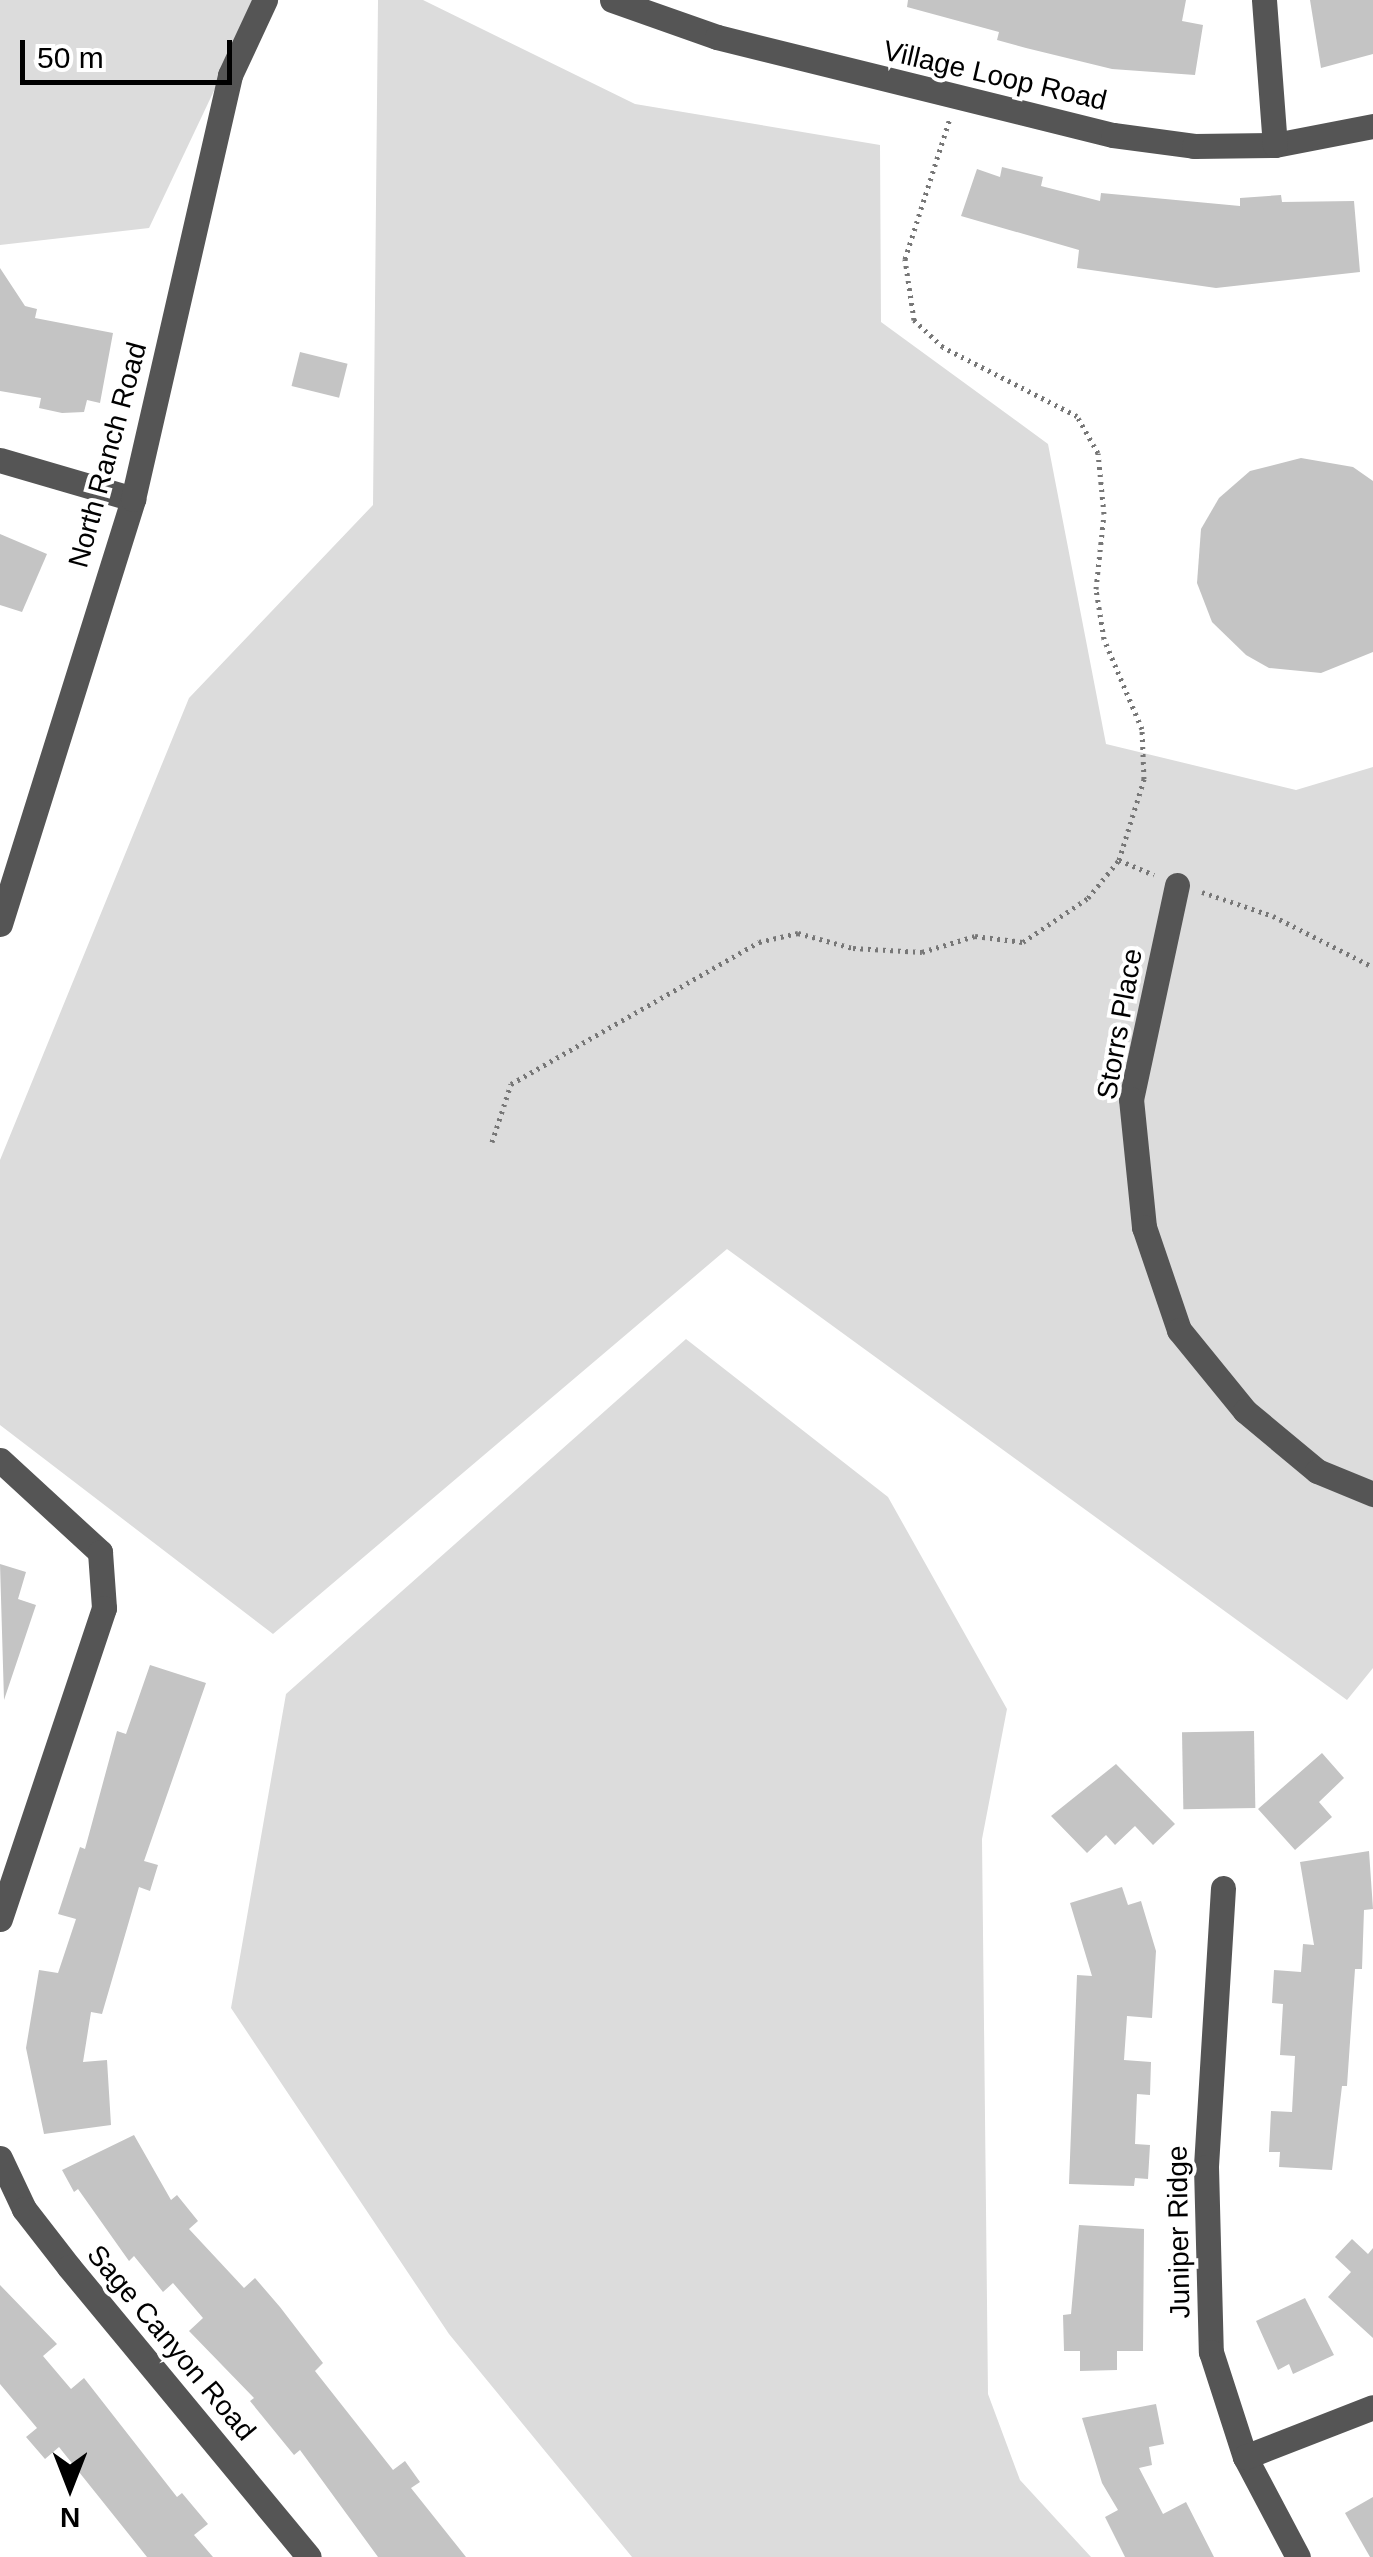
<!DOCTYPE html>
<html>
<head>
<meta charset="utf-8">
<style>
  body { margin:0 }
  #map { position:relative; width:1373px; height:2557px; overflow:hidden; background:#fff; font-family:Arial,sans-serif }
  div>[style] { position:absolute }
  .green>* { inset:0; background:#dcdcdc }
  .building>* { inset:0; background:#c4c4c4; transform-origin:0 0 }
  .path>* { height:5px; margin-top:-2.5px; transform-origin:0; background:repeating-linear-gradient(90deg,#777 0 2.5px,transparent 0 7.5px) }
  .minor>* { height:25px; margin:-12.5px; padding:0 12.5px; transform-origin:12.5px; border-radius:12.5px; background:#555 }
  span { translate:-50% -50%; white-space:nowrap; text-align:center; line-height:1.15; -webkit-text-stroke:8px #fff; paint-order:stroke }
  .street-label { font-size:28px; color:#000 }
  .north { position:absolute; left:20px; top:2437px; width:100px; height:100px; -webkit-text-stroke:8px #fff; paint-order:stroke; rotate:180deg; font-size:28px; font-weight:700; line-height:40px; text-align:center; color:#000 }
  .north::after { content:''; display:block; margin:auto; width:35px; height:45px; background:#000; clip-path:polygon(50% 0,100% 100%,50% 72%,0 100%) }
  .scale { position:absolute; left:20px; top:40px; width:212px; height:45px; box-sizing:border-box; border:5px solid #000; border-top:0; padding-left:12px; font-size:30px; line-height:35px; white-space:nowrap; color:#000; -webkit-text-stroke:8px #fff; paint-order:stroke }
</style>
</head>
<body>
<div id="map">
  <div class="green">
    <i style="clip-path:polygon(0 0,257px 0,149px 228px,0 245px)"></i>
    <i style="clip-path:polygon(378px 0,423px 0,635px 104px,880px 145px,881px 322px,1048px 444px,1106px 744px,1296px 790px,1373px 767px,1373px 1668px,1347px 1700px,727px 1249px,273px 1634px,0 1425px,0 1160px,189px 698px,373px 505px)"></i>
    <i style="clip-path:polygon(686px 1339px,888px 1497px,1007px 1709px,982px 1839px,988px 2394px,1020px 2480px,1091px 2557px,632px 2557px,449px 2334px,231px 2008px,286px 1694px)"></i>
  </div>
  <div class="building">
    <i style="clip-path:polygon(908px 0,1186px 0,1182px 21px,1203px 25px,1195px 75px,1112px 69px,1026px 48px,997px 40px,999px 32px,907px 7px)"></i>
    <i style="clip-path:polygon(1310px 0,1373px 0,1373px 54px,1321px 68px)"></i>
    <i style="clip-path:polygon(1002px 167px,1043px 177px,1041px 186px,1100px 201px,1101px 193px,1240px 206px,1240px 198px,1281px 195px,1282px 202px,1354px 201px,1360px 272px,1216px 288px,1077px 268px,1079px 250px,961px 216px,977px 169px,1000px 177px)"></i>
    <i style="clip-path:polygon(0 268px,25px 306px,37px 309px,35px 318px,113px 333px,100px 403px,87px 400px,84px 412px,62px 413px,39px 408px,41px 398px,0 391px)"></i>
    <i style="left:300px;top:352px;width:49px;height:35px;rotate:14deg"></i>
    <i style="clip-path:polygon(1301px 458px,1353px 467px,1373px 481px,1373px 652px,1321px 673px,1269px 668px,1246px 655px,1212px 622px,1197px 583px,1201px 529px,1219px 498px,1250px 471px)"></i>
    <i style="clip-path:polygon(0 534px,47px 554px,22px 612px,0 605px)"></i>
    <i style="clip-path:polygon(0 1564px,26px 1572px,18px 1599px,36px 1605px,4px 1700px)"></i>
    <i style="clip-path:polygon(150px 1665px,206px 1683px,144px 1861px,158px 1865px,150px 1891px,139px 1887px,102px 2014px,91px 2012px,83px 2062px,107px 2060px,111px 2125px,44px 2134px,26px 2048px,39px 1970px,58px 1973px,76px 1919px,58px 1914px,80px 1847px,85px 1849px,117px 1731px,126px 1734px)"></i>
    <i style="left:1254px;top:1731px;width:77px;height:72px;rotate:89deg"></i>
    <i style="clip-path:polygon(1322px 1753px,1344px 1778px,1319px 1802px,1332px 1817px,1295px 1850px,1258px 1809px)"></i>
    <i style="clip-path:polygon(1116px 1764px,1175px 1824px,1153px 1845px,1135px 1826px,1115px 1845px,1106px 1835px,1087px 1853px,1051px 1816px)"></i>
    <i style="clip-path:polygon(1369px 1851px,1373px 1909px,1364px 1910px,1362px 1969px,1355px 1969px,1347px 2086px,1342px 2086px,1332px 2170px,1279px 2167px,1280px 2152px,1269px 2152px,1271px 2111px,1292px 2112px,1295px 2056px,1280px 2055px,1283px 2004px,1272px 2003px,1274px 1970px,1301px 1972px,1303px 1944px,1314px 1945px,1300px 1862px)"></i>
    <i style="clip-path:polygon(1122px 1887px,1128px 1905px,1141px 1901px,1156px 1951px,1152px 2018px,1127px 2016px,1124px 2060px,1151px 2062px,1150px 2095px,1137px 2094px,1135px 2144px,1150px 2145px,1148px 2179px,1135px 2178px,1134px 2186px,1069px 2184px,1077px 1975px,1092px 1976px,1070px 1903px)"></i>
    <i style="clip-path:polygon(134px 2135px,171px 2200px,177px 2195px,198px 2221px,189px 2229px,244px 2288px,255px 2278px,280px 2307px,323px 2363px,315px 2371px,393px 2470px,405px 2461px,420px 2482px,411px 2488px,466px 2557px,378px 2557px,300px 2450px,294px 2455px,250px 2401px,254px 2398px,189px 2331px,203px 2318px,173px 2283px,163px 2292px,134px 2256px,129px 2261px,78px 2189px,74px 2192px,62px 2170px)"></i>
    <i style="clip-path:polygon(1079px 2225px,1144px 2229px,1143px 2351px,1117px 2351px,1117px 2370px,1080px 2371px,1080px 2351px,1064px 2351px,1063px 2315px,1071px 2314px)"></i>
    <i style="clip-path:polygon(1352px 2239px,1368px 2254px,1373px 2248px,1373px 2338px,1328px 2297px,1351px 2272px,1335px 2257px)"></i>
    <i style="clip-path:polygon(0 2285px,57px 2344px,43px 2356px,71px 2389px,84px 2378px,177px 2497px,182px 2493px,208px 2524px,194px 2535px,213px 2557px,147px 2557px,59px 2447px,45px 2459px,26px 2437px,37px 2428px,0 2384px)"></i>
    <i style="clip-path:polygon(1305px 2298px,1334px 2355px,1293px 2374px,1289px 2364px,1278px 2370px,1256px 2321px)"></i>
    <i style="clip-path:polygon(1156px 2404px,1164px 2444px,1149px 2447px,1152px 2465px,1139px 2468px,1163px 2514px,1186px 2502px,1214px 2557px,1125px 2557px,1105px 2517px,1118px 2510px,1102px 2483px,1082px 2418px)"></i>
    <i style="clip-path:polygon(1373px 2497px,1373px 2557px,1370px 2557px,1345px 2513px)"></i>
  </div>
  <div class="path">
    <i style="left:1119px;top:860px;width:38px;rotate:23deg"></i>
    <i style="left:1202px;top:892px;width:75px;rotate:18.7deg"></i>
    <i style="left:1273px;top:916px;width:112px;rotate:27deg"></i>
    <i style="left:492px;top:1142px;width:61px;rotate:-71.9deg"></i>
    <i style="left:511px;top:1084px;width:286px;rotate:-29.8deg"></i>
    <i style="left:759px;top:942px;width:40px;rotate:-13deg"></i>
    <i style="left:798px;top:933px;width:57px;rotate:15.3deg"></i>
    <i style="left:853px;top:948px;width:69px;rotate:3.3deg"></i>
    <i style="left:922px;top:952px;width:55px;rotate:-16.8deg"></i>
    <i style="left:975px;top:936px;width:48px;rotate:7.1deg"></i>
    <i style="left:1023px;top:942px;width:78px;rotate:-34.1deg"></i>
    <i style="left:1088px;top:898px;width:49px;rotate:-50.8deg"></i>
    <i style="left:1119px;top:860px;width:85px;rotate:-72.8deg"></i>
    <i style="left:1144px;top:779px;width:50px;rotate:-92.3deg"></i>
    <i style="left:1142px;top:729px;width:98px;rotate:-112.9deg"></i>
    <i style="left:1104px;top:639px;width:51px;rotate:-99.1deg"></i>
    <i style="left:1096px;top:589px;width:75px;rotate:-83.9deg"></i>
    <i style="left:1104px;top:514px;width:61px;rotate:-95.6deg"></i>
    <i style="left:1098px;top:453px;width:43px;rotate:-119.6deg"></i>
    <i style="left:1077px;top:416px;width:151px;rotate:-152.8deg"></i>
    <i style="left:943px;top:347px;width:40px;rotate:-137deg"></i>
    <i style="left:914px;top:320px;width:62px;rotate:-98.4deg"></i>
    <i style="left:905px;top:259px;width:148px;rotate:-72.3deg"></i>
  </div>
  <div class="minor">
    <i style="left:612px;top:0;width:111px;rotate:19.4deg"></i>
    <i style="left:717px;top:37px;width:408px;rotate:13.9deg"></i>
    <i style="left:1113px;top:135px;width:82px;rotate:7.7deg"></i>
    <i style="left:1194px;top:146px;width:81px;rotate:-0.7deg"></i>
    <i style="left:1275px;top:145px;width:100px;rotate:-11deg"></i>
    <i style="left:1264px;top:0;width:145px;rotate:85.7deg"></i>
    <i style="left:0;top:460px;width:139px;rotate:16.3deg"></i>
    <i style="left:1177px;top:885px;width:219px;rotate:102.1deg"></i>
    <i style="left:1131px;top:1099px;width:129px;rotate:84.2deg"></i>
    <i style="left:1144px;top:1227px;width:109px;rotate:71.2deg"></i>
    <i style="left:1179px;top:1330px;width:104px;rotate:50.8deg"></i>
    <i style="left:1245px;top:1411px;width:94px;rotate:39.8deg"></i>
    <i style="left:1317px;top:1471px;width:61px;rotate:22.3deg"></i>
    <i style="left:0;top:924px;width:445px;rotate:-72.6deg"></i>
    <i style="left:133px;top:499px;width:435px;rotate:-77.1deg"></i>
    <i style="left:230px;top:75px;width:83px;rotate:-65deg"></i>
    <i style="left:0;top:1460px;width:136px;rotate:42.6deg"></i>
    <i style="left:100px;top:1552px;width:56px;rotate:85.9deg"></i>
    <i style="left:104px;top:1608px;width:328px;rotate:108.5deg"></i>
    <i style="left:1223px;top:1888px;width:280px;rotate:93.5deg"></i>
    <i style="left:1206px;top:2167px;width:185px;rotate:88.5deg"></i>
    <i style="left:1211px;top:2352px;width:110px;rotate:72.1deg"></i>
    <i style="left:1245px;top:2457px;width:113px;rotate:62.1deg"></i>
    <i style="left:0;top:2158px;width:56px;rotate:64.8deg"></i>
    <i style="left:24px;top:2209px;width:73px;rotate:52.2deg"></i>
    <i style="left:69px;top:2267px;width:376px;rotate:50.4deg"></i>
    <i style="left:1245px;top:2457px;width:137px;rotate:-21.3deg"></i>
  </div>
  <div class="street-label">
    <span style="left:995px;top:76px;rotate:13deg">Village Loop Road</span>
    <span style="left:108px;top:455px;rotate:-75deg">North Ranch Road</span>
    <span style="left:1120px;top:1024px;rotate:-80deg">Storrs Place</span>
    <span style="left:1179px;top:2232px;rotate:-91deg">Juniper Ridge</span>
    <span style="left:171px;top:2343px;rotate:50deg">Sage Canyon Road</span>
  </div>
  <div class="north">N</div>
  <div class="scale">50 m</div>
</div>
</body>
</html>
